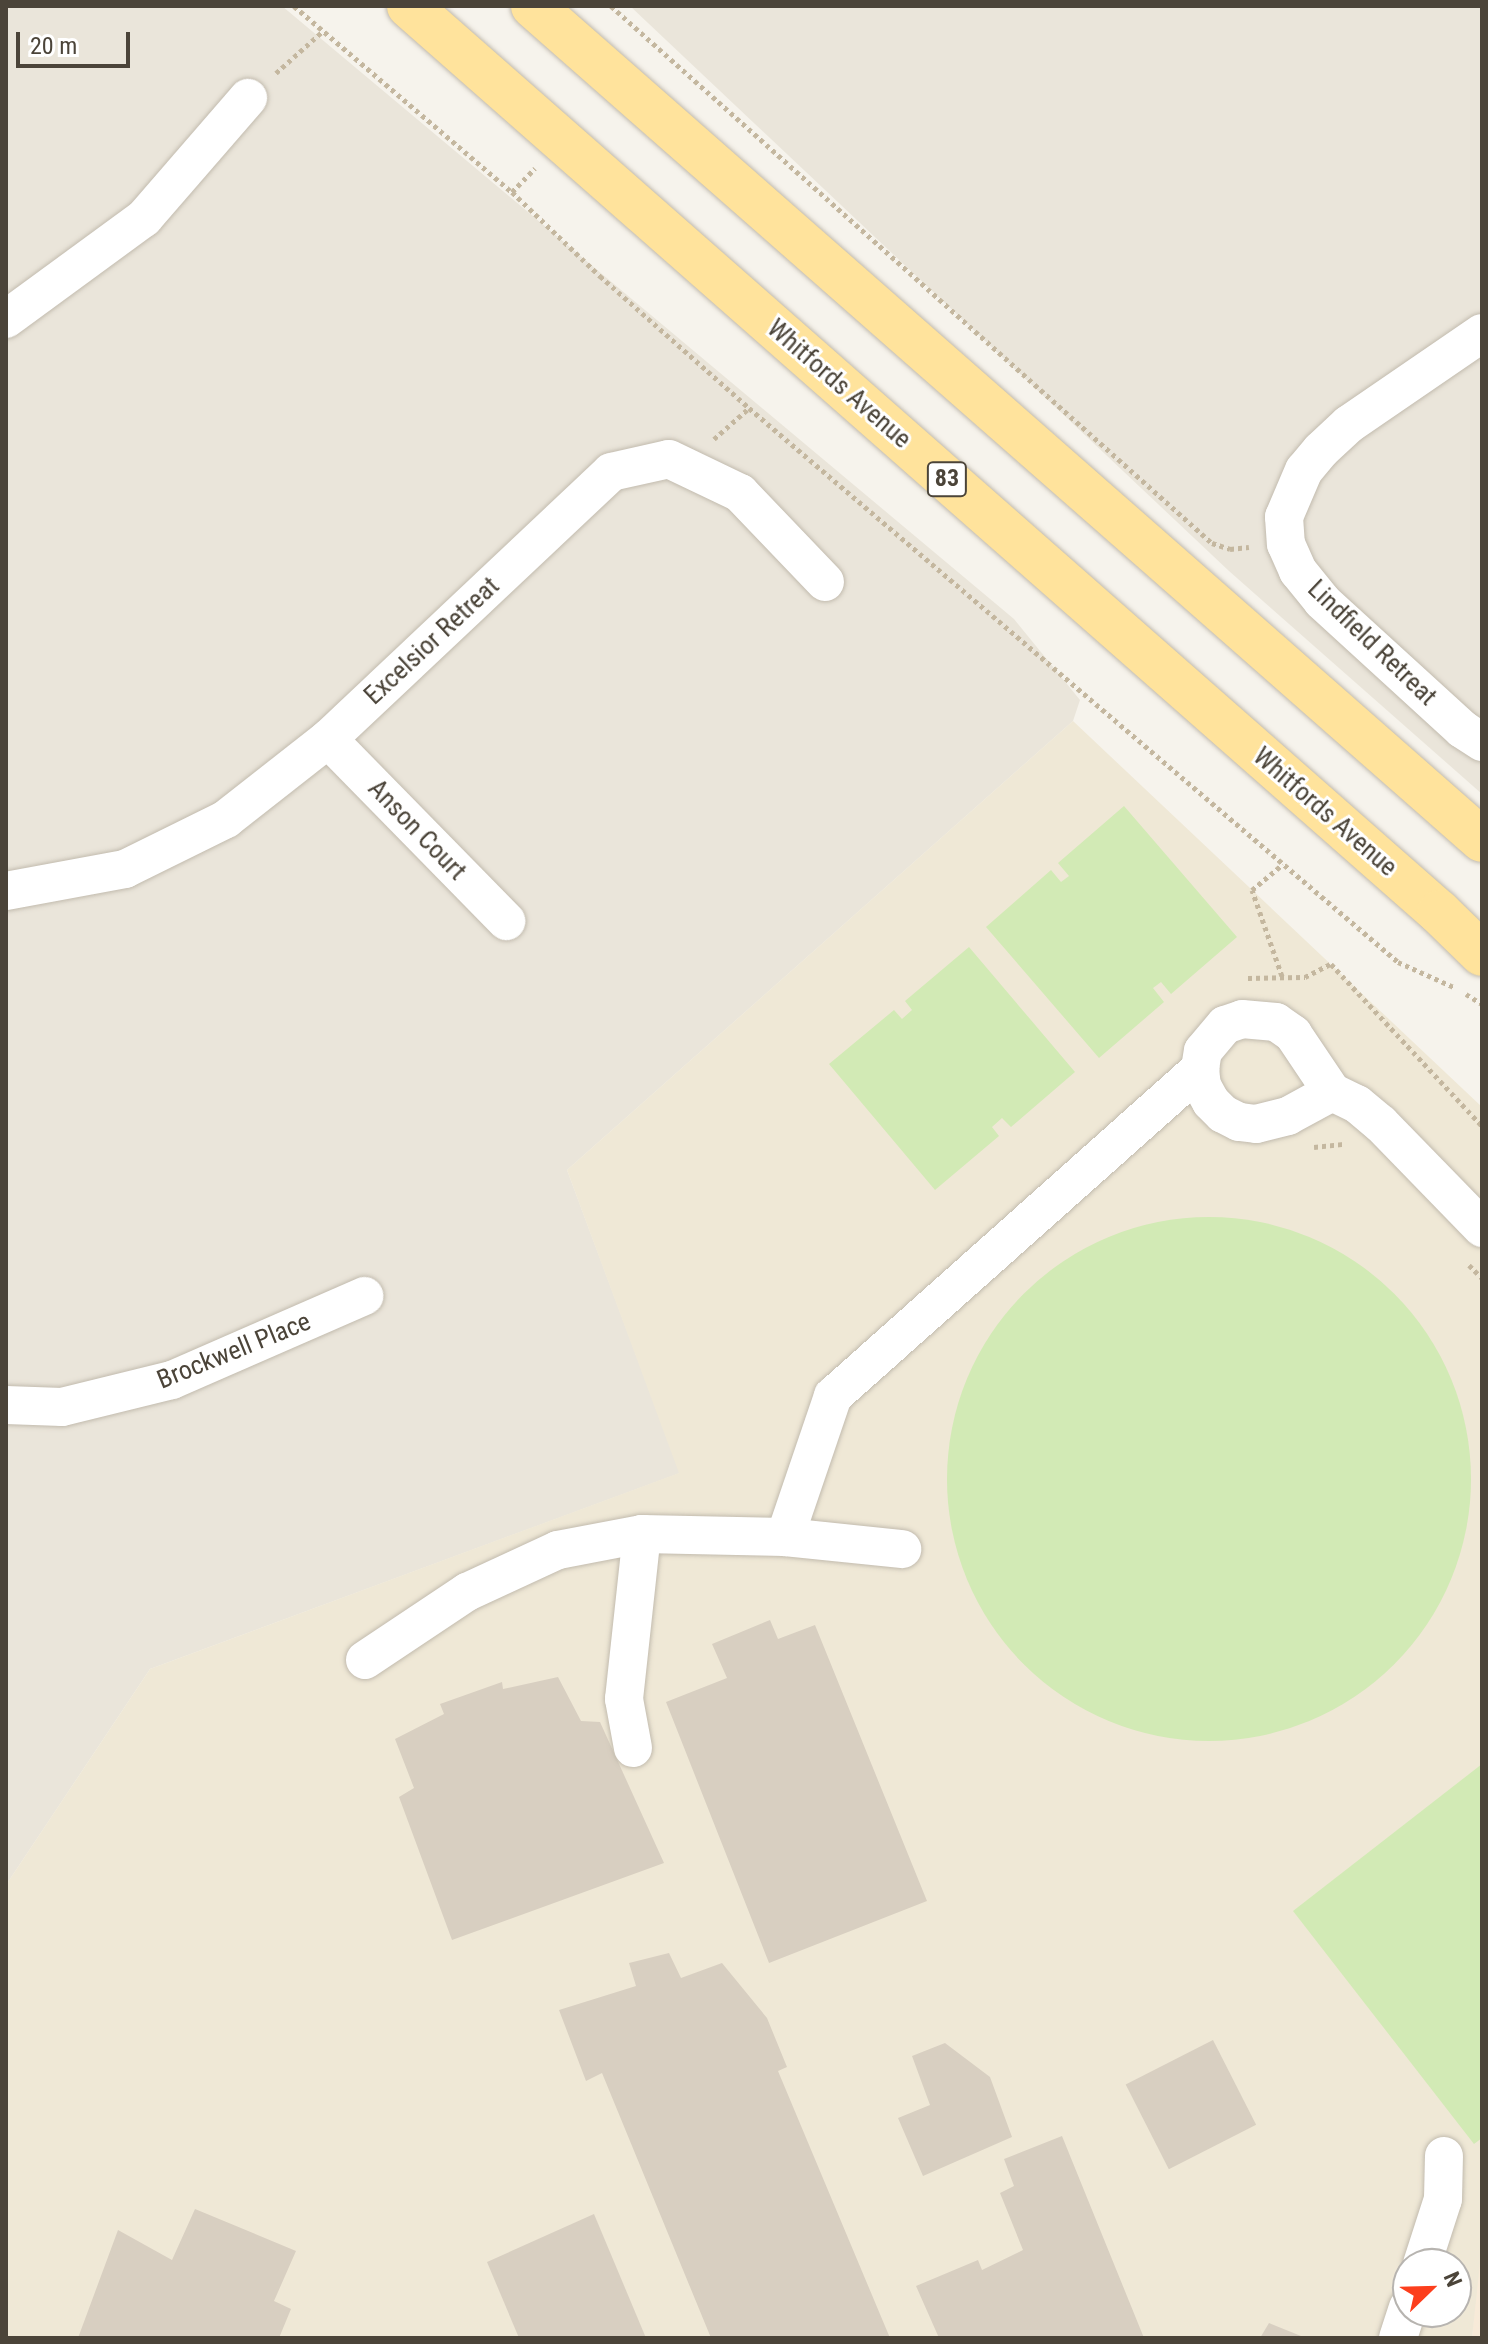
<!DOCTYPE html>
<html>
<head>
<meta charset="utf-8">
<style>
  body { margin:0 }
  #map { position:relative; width:1488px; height:2344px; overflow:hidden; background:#f6f3ec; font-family:"Roboto Condensed",sans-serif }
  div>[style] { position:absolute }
  .residential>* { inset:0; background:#eae5da }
  .commercial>* { inset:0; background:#f7ead8 }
  .education>* { inset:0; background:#efe8d6 }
  .green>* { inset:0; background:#d2eab5 }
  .round { border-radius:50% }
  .building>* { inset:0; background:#d8cfc1; transform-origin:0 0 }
  .path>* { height:5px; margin-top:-2.5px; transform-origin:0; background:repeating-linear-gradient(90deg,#c4b79f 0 4px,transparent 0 8px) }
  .roads { filter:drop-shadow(0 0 2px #c2bbae) drop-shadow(0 0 2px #c2bbae) }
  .minor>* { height:38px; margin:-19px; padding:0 19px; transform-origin:19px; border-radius:19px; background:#fff }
  .major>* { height:44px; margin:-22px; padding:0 22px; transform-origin:22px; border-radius:22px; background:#ffe39c }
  span { translate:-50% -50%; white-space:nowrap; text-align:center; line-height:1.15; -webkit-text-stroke:6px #fff; paint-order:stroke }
  .shield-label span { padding:2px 6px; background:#fff; border:2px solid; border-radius:6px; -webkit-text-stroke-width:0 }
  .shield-label { font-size:24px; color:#4b4439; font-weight:700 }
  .street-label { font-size:26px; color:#4b4439 }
  .frame { position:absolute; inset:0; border:8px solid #4b4439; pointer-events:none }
  .north { position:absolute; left:1392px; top:2248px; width:80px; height:80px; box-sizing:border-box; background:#fff; border:2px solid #b7b4b0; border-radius:50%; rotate:67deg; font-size:22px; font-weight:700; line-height:32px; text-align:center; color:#4b4439 }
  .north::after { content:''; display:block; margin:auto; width:28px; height:36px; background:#fc3f1d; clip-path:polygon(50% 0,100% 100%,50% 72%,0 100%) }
  .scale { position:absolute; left:16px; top:32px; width:114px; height:36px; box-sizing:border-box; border:4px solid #4b4439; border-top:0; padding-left:10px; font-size:24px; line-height:28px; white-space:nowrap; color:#4b4439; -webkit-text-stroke:6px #fff; paint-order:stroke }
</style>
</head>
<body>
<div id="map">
  <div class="residential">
    <i style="clip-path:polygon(6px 6px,282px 6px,1014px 619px,1080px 700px,1073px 721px,567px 1170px,680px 1473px,150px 1669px,6px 1885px)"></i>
    <i style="clip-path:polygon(630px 6px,1482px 6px,1482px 794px,1229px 571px)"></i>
  </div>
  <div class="commercial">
    <i style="clip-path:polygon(1482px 2244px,1482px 2338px,1472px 2338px,1480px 2245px)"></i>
  </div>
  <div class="education">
    <i style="clip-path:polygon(evenodd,1073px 721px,1482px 1107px,1482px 2244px,1472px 2338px,6px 2338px,6px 1885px,150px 1669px,679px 1473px,567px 1170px,1073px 721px,1408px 2264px,1456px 2264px,1456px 2312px,1408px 2312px,1408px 2264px)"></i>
  </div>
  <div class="green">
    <i style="clip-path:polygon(1124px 806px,1237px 937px,1171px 994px,1161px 982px,1153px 988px,1164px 1002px,1099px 1058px,986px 927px,1051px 870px,1061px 882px,1069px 876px,1058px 863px)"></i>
    <i style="clip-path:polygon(969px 947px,1075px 1072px,1011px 1127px,1002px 1118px,992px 1127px,999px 1136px,935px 1190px,829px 1064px,894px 1010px,902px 1019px,912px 1010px,905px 1001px)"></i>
    <i class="round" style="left:947px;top:1217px;width:524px;height:524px"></i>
    <i style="clip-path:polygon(1482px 1764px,1482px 2138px,1474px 2144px,1293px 1911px)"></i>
  </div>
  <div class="building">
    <i style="clip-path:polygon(770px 1620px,778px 1639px,815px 1625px,927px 1901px,769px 1963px,666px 1702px,727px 1678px,712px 1644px)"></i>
    <i style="clip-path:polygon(558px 1677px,581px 1721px,600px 1722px,664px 1863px,452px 1940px,399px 1797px,414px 1788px,395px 1739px,444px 1714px,440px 1704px,502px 1682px,503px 1689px)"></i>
    <i style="clip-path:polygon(669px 1953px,681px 1978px,722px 1963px,767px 2018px,787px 2067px,778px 2071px,890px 2338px,711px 2338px,602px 2073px,586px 2081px,559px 2010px,636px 1986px,629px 1963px)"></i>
    <i style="left:1213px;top:2040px;width:95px;height:98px;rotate:63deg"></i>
    <i style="clip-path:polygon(945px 2043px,990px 2077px,1012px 2137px,923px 2176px,898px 2118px,930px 2105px,912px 2056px)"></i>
    <i style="clip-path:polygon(1062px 2136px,1144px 2338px,939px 2338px,916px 2286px,978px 2260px,982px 2270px,1023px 2250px,1000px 2193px,1014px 2186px,1004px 2159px)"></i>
    <i style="clip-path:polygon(195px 2209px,296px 2251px,274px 2301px,291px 2309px,279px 2338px,78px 2338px,118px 2230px,172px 2260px)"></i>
    <i style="clip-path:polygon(594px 2214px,646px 2338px,519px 2338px,487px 2262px)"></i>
    <i style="clip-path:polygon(1269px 2323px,1306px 2338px,1260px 2338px)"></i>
  </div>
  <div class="path">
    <i style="left:294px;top:6px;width:287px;rotate:40.5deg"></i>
    <i style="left:512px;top:192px;width:122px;rotate:43.7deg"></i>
    <i style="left:600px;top:276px;width:199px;rotate:41.5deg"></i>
    <i style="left:749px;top:408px;width:853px;rotate:40.48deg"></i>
    <i style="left:1398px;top:962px;width:61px;rotate:24.1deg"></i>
    <i style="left:611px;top:6px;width:806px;rotate:41.78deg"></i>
    <i style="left:1212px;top:543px;width:19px;rotate:18deg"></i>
    <i style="left:1230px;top:549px;width:19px;rotate:-6deg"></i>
    <i style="left:276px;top:73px;width:63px;rotate:-41.8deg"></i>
    <i style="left:512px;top:192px;width:33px;rotate:-46deg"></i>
    <i style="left:714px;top:439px;width:47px;rotate:-41.5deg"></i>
    <i style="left:1282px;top:976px;width:91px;rotate:-109.2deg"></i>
    <i style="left:1252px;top:890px;width:40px;rotate:-40deg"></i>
    <i style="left:1248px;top:978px;width:57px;rotate:-1deg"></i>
    <i style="left:1305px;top:977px;width:29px;rotate:-27deg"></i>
    <i style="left:1331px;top:964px;width:221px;rotate:47deg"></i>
    <i style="left:1466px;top:994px;width:19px;rotate:32deg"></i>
    <i style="left:1314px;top:1147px;width:30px;rotate:-6deg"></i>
    <i style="left:1469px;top:1265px;width:18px;rotate:45deg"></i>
  </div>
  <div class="roads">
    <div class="minor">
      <i style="left:6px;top:319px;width:171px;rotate:-36.2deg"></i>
      <i style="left:144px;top:218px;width:159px;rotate:-49.1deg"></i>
      <i style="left:1482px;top:333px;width:161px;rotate:145.6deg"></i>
      <i style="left:1349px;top:424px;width:38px;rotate:137deg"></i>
      <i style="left:1321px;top:450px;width:26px;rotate:130deg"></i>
      <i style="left:1304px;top:470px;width:51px;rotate:113.1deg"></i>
      <i style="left:1284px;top:517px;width:27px;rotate:86deg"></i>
      <i style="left:1286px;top:544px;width:30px;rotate:66deg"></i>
      <i style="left:1298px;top:571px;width:38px;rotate:51deg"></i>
      <i style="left:1322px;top:601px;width:190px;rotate:42.4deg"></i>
      <i style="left:1462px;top:729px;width:24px;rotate:33deg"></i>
      <i style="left:328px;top:739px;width:255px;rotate:45.6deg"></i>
      <i style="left:6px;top:891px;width:121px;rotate:-10.5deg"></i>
      <i style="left:125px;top:869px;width:113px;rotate:-26.3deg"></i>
      <i style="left:226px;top:819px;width:130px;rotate:-38.1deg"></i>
      <i style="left:328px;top:739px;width:389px;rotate:-43.3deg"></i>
      <i style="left:611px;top:472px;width:59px;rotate:-12.6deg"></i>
      <i style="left:669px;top:459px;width:79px;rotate:25.6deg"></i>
      <i style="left:740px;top:493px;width:123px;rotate:46.3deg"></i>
      <i style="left:1332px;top:1092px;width:50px;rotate:151.4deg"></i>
      <i style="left:1288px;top:1116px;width:33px;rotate:166deg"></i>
      <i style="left:1256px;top:1124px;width:17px;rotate:-173deg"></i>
      <i style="left:1239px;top:1122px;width:18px;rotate:-153deg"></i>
      <i style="left:1223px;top:1114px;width:17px;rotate:-135deg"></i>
      <i style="left:1211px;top:1102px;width:18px;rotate:-119deg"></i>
      <i style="left:1202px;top:1086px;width:17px;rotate:-97deg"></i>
      <i style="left:1200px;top:1069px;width:18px;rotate:-81deg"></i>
      <i style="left:1203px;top:1051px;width:34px;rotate:-50deg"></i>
      <i style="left:1225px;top:1025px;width:18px;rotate:-19deg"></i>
      <i style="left:1242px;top:1019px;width:34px;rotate:5deg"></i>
      <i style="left:1276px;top:1022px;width:21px;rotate:35deg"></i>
      <i style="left:1293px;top:1034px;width:70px;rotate:56.1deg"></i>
      <i style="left:1332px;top:1092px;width:28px;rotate:26deg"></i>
      <i style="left:1357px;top:1104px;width:31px;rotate:40deg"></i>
      <i style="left:1381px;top:1124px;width:145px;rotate:45.8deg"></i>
      <i style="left:6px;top:1405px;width:56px;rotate:2deg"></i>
      <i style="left:62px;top:1407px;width:113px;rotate:-13.8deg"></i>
      <i style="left:172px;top:1380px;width:210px;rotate:-23.6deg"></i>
      <i style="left:785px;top:1537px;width:149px;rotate:-71.2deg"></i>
      <i style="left:833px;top:1396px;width:492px;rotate:-41.7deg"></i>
      <i style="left:365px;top:1660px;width:123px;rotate:-33.7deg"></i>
      <i style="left:467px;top:1592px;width:100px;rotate:-24.8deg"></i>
      <i style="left:558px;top:1550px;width:86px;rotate:-10.8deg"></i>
      <i style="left:642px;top:1534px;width:143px;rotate:1.2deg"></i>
      <i style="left:785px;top:1537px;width:118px;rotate:5.9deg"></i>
      <i style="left:633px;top:1748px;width:50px;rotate:-100.4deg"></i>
      <i style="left:624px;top:1699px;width:166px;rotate:-83.8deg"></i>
      <i style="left:1422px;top:2264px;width:68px;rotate:-72.1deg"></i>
      <i style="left:1443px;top:2199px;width:43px;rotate:-88.7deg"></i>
      <i style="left:1398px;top:2338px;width:32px;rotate:-72deg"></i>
    </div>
    <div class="major">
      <i style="left:409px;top:6px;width:1372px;rotate:41.34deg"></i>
      <i style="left:1439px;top:912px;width:60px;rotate:44.3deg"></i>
      <i style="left:533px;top:6px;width:1263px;rotate:41.31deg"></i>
    </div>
  </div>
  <div class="shield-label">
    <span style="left:947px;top:479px">83</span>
  </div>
  <div class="street-label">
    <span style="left:839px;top:384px;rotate:41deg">Whitfords Avenue</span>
    <span style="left:432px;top:641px;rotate:-43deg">Excelsior Retreat</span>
    <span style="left:1372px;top:643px;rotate:44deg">Lindfield Retreat</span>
    <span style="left:1325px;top:812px;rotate:41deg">Whitfords Avenue</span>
    <span style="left:417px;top:830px;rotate:46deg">Anson Court</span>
    <span style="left:234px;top:1351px;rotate:-22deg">Brockwell Place</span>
  </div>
  <div class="frame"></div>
  <div class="north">N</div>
  <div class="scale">20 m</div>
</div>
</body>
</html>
